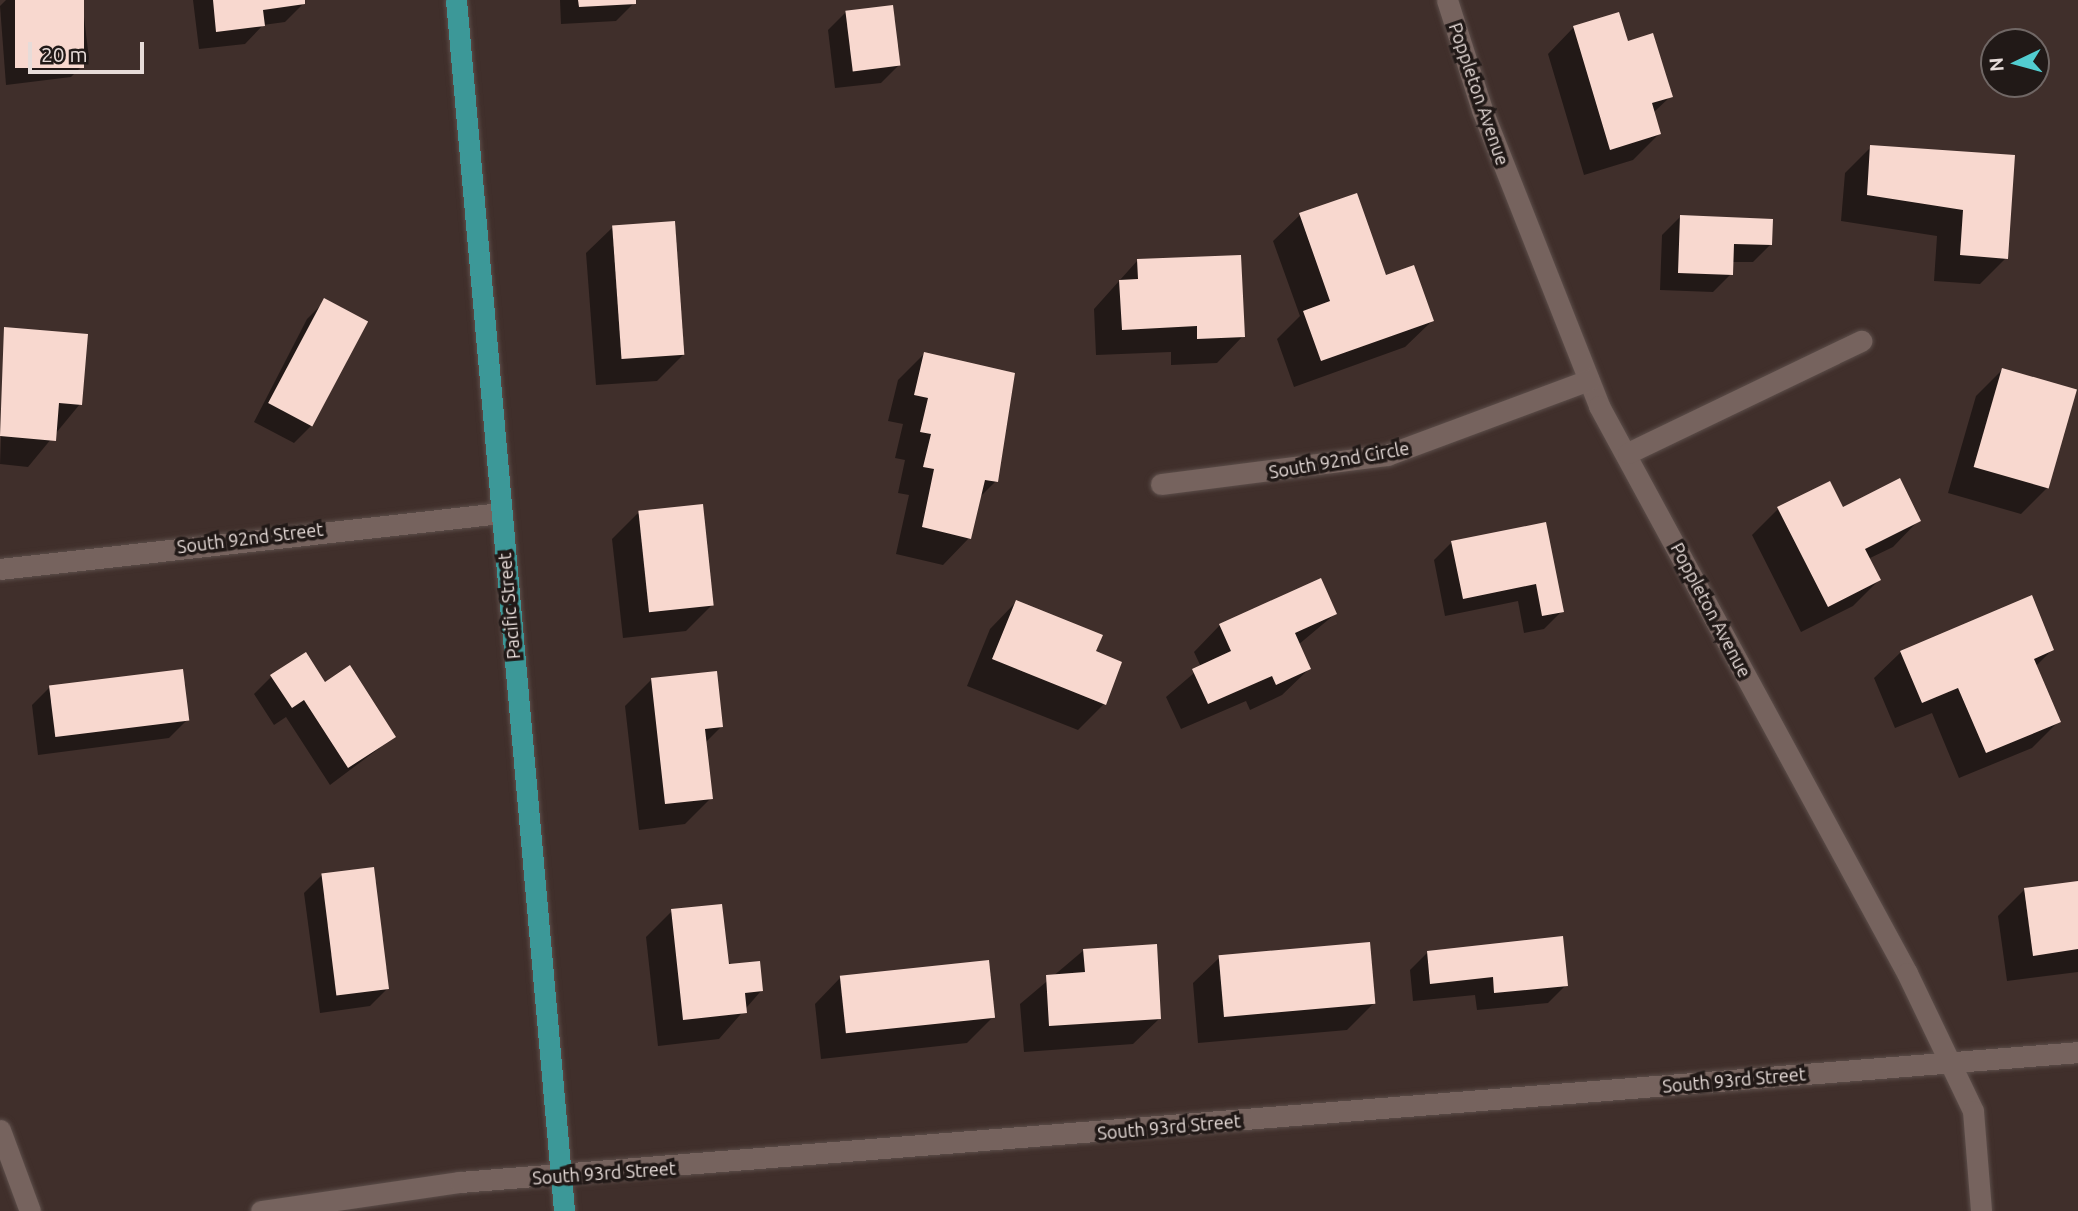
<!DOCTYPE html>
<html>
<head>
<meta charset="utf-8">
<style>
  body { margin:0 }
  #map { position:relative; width:2078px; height:1211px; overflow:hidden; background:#402f2b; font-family:Ubuntu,sans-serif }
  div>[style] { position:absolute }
  .shadow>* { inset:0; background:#0007 }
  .building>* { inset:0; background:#f8d8cf; transform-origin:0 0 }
  .roads { filter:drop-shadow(0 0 2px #5c4e4a) drop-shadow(0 0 2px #5c4e4a) }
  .minor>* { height:21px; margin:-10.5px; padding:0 10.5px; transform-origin:10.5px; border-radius:10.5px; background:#76635e }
  .major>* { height:21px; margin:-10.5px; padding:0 10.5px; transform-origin:10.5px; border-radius:10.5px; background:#3c9898 }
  span { translate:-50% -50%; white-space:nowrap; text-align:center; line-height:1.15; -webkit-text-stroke:7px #211917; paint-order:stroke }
  .street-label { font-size:18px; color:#e7dcd9 }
  .north { position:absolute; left:1980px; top:28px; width:70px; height:70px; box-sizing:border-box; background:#211917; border:2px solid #706765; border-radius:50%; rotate:265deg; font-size:19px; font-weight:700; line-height:28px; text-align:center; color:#e7dcd9 }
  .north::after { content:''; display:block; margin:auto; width:24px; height:32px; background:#52cdd0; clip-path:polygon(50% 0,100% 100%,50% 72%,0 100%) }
  .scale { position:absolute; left:28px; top:42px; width:116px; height:32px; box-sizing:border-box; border:4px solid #e7dcd9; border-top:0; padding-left:9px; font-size:21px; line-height:24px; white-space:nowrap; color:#e7dcd9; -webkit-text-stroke:5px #211917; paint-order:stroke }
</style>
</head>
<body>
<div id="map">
  <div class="shadow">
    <i style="clip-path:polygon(6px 0,82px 0,89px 59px,71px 77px,6px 85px,0 6px)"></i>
    <i style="clip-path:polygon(193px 0,303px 0,303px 4px,285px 22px,263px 25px,245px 44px,199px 49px)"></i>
    <i style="clip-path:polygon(560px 0,634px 0,634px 3px,616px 21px,561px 24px)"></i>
    <i style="clip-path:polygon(846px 12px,899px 65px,881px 83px,835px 88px,828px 30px)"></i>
    <i style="clip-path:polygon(1574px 27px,1627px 43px,1671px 96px,1653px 113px,1659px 134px,1633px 160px,1584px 175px,1548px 54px)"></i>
    <i style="clip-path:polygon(1871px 147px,2013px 157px,2006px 258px,1980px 284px,1934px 281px,1937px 236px,1841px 221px,1845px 173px)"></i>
    <i style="clip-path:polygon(1300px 215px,1432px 321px,1405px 347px,1294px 387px,1277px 339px,1300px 316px,1273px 241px)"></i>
    <i style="clip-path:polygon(1680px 217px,1771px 244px,1753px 262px,1731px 262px,1731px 274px,1713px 292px,1660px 290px,1662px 235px)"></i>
    <i style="clip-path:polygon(613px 227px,683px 355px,657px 381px,596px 385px,586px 253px)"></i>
    <i style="clip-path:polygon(1137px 261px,1243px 336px,1217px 363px,1171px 365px,1171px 352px,1096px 355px,1094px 309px)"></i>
    <i style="clip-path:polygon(325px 301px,312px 425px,294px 443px,254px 422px,307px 319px)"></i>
    <i style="clip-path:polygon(5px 329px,80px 404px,28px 467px,0 464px)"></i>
    <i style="clip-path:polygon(924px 354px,996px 481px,978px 499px,969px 538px,943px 565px,896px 554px,909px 495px,898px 493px,905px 460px,895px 458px,903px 424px,888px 421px,898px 380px)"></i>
    <i style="clip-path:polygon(2002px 370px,2047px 488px,2021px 514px,1948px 493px,1976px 396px)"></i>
    <i style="clip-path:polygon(1778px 509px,1842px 509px,1919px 520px,1893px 547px,1868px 559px,1879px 580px,1853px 606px,1801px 632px,1752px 535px)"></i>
    <i style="clip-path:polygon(638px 513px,712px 605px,686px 631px,623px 638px,612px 539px)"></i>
    <i style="clip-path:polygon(1545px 524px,1562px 611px,1544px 629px,1524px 633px,1518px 601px,1445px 616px,1434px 560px,1452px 542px)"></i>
    <i style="clip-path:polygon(1016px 602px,1094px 652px,1104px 704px,1078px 730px,967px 686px,990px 629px)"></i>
    <i style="clip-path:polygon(1335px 614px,1298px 645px,1309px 669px,1282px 695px,1250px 710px,1246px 701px,1181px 729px,1166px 697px,1201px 667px,1194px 652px,1220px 625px)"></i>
    <i style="clip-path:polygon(2052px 650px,2035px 667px,2058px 722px,2032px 748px,1959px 778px,1932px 713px,1895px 728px,1874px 678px,1901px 652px)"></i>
    <i style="clip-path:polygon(272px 676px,325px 684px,394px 737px,330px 785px,286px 717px,274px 725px,254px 694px)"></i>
    <i style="clip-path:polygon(652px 679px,722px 726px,705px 743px,711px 798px,685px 824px,639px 830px,625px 706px)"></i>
    <i style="clip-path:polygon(50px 687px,187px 720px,169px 738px,38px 755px,32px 705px)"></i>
    <i style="clip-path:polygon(322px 875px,388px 988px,370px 1006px,320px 1013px,304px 893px)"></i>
    <i style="clip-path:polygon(2078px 883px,2078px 972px,2007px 981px,1998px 916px,2024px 890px)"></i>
    <i style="clip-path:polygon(672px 911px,761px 991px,719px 1039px,658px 1046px,646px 937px)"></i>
    <i style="clip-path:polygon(1084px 950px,1160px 1018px,1133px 1044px,1024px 1052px,1020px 1004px)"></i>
    <i style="clip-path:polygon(1428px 952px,1566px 985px,1548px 1003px,1477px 1010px,1475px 995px,1413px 1001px,1410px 970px)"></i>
    <i style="clip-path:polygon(1220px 957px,1373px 1004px,1347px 1030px,1198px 1043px,1193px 983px)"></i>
    <i style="clip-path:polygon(841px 977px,993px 1017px,967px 1043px,821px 1059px,815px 1004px)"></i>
  </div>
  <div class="building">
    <i style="left:15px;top:0;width:69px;height:68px"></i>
    <i style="clip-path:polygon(213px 0,305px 0,305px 4px,263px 10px,265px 26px,216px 32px)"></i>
    <i style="clip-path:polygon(578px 0,636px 0,636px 4px,579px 7px)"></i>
    <i style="left:893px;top:5px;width:61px;height:48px;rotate:83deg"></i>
    <i style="clip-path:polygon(1619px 12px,1628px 41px,1653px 33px,1673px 97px,1652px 103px,1661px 134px,1610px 150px,1573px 26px)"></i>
    <i style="clip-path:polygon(1870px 145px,2015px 155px,2008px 259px,1960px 255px,1963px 210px,1867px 195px)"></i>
    <i style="clip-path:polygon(1357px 193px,1386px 275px,1414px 265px,1434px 321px,1321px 361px,1303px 311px,1330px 301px,1299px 213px)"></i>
    <i style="clip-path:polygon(1680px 215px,1773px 219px,1772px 245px,1734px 244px,1733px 275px,1678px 273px)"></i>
    <i style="left:675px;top:221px;width:134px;height:63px;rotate:86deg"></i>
    <i style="clip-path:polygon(1241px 255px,1245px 337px,1197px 339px,1197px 326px,1122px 330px,1119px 280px,1138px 279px,1137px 259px)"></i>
    <i style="left:324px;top:298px;width:50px;height:119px;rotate:28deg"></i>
    <i style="clip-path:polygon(4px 327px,88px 334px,82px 405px,59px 403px,56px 441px,0 436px)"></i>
    <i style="clip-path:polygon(924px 352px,1015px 373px,998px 482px,985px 480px,971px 539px,922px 527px,934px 469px,923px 467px,931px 434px,920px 432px,928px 398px,914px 395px)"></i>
    <i style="left:2002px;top:368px;width:78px;height:103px;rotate:16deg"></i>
    <i style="clip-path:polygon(1900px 478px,1921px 521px,1865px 549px,1881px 580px,1828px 607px,1777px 507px,1830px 481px,1843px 507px)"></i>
    <i style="left:703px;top:504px;width:102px;height:65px;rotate:84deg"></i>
    <i style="clip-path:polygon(1546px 522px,1564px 612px,1542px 616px,1536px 584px,1463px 599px,1451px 541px)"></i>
    <i style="clip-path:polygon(1321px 578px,1337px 614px,1295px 633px,1311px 669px,1276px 685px,1272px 676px,1208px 704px,1192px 669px,1231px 651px,1219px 624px)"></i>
    <i style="clip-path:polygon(2032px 595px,2054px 650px,2034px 659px,2061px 722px,1986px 753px,1958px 688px,1922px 703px,1900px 651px)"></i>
    <i style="clip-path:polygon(1016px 600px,1103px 635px,1096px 651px,1122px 662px,1106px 705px,992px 659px)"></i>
    <i style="clip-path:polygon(306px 652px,325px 682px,350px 665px,396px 737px,348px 768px,304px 700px,292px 708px,270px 675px)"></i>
    <i style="left:183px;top:669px;width:52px;height:135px;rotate:83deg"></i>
    <i style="clip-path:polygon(717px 671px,723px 727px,705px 729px,713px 799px,665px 804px,651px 678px)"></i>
    <i style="left:374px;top:867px;width:123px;height:53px;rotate:83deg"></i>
    <i style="clip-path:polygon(2078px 881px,2078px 949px,2033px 956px,2024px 888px)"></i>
    <i style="clip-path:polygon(722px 904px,729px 964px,760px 961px,763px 991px,745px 993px,747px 1013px,683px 1020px,671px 909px)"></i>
    <i style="clip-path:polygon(1563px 936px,1568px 986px,1494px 993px,1493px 977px,1430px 984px,1427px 951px)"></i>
    <i style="left:1370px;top:942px;width:62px;height:152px;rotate:85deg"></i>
    <i style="clip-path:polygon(1157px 944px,1161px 1019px,1049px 1026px,1046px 975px,1085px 972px,1083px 949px)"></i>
    <i style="left:989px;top:960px;width:58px;height:150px;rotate:84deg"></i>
  </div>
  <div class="roads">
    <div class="minor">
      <i style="left:1447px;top:0;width:115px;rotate:72.3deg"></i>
      <i style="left:1482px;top:110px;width:318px;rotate:68.4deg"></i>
      <i style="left:1599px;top:406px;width:645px;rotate:61.49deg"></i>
      <i style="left:1907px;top:973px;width:153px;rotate:64.4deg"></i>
      <i style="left:1973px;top:1111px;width:100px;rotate:85.4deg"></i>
      <i style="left:1628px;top:453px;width:259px;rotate:-25.7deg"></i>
      <i style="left:1161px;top:484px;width:228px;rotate:-7.3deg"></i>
      <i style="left:1387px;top:455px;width:215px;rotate:-20.4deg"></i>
      <i style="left:0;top:569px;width:504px;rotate:-6.38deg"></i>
      <i style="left:0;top:1130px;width:86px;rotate:69.7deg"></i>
      <i style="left:261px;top:1211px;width:201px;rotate:-8.3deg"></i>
      <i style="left:460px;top:1182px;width:1623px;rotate:-4.59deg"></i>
    </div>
    <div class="major">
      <i style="left:456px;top:0;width:1216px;rotate:84.9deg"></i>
    </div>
  </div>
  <div class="street-label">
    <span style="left:1479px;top:94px;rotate:71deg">Poppleton Avenue</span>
    <span style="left:1339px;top:460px;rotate:-10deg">South 92nd Circle</span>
    <span style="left:250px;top:538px;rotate:-7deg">South 92nd Street</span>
    <span style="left:509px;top:606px;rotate:-95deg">Pacific Street</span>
    <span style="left:1711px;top:610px;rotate:62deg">Poppleton Avenue</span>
    <span style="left:1734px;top:1080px;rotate:-5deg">South 93rd Street</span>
    <span style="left:1169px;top:1127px;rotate:-5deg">South 93rd Street</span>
    <span style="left:604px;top:1173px;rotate:-4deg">South 93rd Street</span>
  </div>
  <div class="north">N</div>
  <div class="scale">20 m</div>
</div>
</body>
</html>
